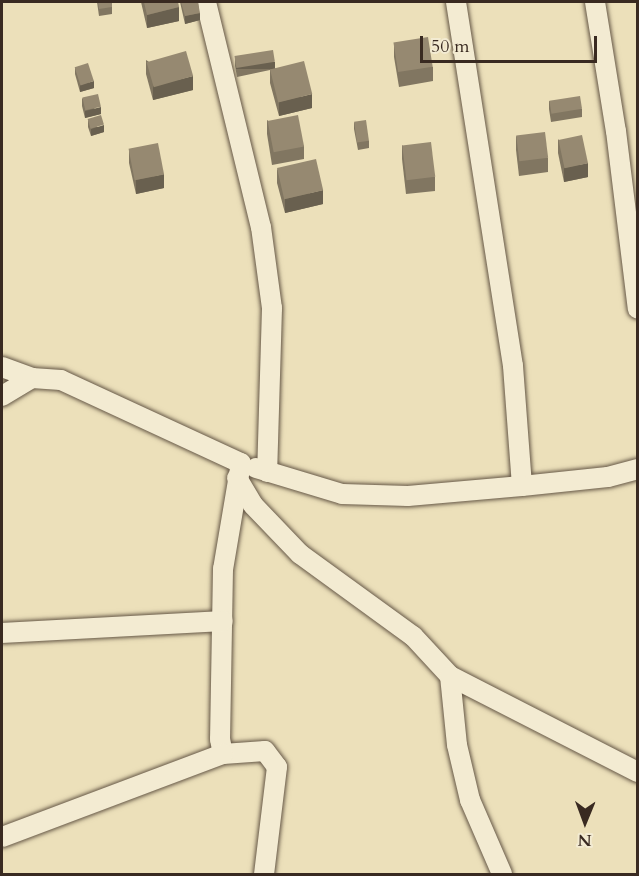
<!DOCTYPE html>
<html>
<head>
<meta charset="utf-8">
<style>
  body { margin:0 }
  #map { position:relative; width:639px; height:876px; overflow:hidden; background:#ece0ba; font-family:Cardo,serif }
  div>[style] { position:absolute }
  .roads { filter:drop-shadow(0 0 2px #665847) drop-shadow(0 0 2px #665847) }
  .street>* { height:20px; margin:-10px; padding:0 10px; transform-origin:10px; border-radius:10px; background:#f3ebd2 }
  .wall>* { inset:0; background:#817661 }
  .shaded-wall>* { inset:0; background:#69604f; transform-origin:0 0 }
  .building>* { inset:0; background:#968971; transform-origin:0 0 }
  span { translate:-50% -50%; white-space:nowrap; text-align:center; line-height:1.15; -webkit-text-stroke:4.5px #f3ebd2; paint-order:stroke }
  .frame { position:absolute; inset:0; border:3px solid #392a21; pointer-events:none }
  .north { position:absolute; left:555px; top:792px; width:60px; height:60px; -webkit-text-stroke:4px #f3ebd2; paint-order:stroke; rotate:181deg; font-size:16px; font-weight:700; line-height:24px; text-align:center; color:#392a21 }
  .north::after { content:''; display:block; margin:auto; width:21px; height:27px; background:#392a21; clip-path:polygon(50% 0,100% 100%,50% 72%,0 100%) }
  .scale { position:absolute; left:420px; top:36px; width:177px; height:27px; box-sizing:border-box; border:3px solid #392a21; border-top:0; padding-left:8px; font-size:18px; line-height:21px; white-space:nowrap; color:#392a21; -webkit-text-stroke:4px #f3ebd2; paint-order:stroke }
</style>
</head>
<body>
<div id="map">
  <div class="roads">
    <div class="street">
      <i style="left:206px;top:2px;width:232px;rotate:76.3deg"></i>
      <i style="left:261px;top:227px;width:82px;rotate:82.3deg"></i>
      <i style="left:272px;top:308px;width:164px;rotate:91.7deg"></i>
      <i style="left:456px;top:2px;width:368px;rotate:81.1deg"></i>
      <i style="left:513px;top:366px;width:120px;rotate:85.7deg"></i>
      <i style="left:522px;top:486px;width:86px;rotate:-6deg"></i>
      <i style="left:608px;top:477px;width:31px;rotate:-15deg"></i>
      <i style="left:595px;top:2px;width:131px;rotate:80.8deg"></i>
      <i style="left:616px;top:131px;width:179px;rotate:83deg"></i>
      <i style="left:2px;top:367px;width:32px;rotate:20deg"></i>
      <i style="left:2px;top:396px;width:35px;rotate:-31deg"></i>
      <i style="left:32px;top:378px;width:29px;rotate:4deg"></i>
      <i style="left:61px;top:380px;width:198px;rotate:24.8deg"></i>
      <i style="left:241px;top:463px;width:108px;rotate:99.6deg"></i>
      <i style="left:223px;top:569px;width:170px;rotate:91deg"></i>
      <i style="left:220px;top:739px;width:15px;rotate:79deg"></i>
      <i style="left:223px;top:754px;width:42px;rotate:-4.1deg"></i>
      <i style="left:265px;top:751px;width:20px;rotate:53deg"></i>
      <i style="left:277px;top:767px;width:108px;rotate:96.9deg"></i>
      <i style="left:256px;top:468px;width:90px;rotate:16.8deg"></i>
      <i style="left:342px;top:494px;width:66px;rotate:1.7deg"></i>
      <i style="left:408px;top:496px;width:114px;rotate:-5deg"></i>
      <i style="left:237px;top:478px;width:31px;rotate:59deg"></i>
      <i style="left:253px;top:505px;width:68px;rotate:46.2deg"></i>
      <i style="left:300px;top:554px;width:140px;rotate:36deg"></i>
      <i style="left:413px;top:636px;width:54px;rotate:47.2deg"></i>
      <i style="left:450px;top:676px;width:69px;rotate:84.2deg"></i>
      <i style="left:457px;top:745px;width:57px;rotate:76.7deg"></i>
      <i style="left:470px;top:800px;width:81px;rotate:66.6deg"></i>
      <i style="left:2px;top:633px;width:221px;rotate:-3.1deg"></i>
      <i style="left:450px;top:676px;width:211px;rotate:27.1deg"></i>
      <i style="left:2px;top:837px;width:236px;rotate:-20.6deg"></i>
    </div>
  </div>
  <div class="wall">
    <i style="clip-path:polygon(97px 2px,112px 2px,112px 14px,99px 16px)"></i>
    <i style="clip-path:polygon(141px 2px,178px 2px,179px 21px,147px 28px)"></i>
    <i style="clip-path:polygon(180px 2px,198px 2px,200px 20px,185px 24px)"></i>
    <i style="clip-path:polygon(394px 43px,433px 67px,433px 81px,399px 87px,394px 57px)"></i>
    <i style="clip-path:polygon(235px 59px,275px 68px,312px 108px,279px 116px,270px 83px,270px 70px,237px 77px,235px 66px)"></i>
    <i style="clip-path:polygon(146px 60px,193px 90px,153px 100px,146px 74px)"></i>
    <i style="clip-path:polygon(75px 67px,94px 88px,80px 92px,75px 74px)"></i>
    <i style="clip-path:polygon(82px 98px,101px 114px,85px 118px,82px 106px)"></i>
    <i style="clip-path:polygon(549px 101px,582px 109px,582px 117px,551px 122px,549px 109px)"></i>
    <i style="clip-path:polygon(88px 120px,104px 132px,91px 136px,88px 127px)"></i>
    <i style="clip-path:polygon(267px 120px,304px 146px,304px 159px,272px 165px,267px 134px)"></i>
    <i style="clip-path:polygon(354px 122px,369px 141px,369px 148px,358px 150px,354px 129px)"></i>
    <i style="clip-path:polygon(516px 136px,548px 158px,548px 172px,519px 176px,516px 150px)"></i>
    <i style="clip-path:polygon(558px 139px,588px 177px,564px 182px,558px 153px)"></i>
    <i style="clip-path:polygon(402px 145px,435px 177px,435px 191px,406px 194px,402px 159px)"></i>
    <i style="clip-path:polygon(129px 149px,164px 188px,136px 194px,129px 163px)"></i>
    <i style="clip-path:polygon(277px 169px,323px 204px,285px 213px,277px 183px)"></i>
  </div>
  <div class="shaded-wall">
    <i style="clip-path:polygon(179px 7px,179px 21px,147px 28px,147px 15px)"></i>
    <i style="clip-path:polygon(200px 13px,200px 20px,185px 24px,185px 16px)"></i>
    <i style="left:275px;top:62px;width:7px;height:39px;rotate:90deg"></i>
    <i style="clip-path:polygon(193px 76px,193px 90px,153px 100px,153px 86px)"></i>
    <i style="clip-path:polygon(94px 81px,94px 88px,80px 92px,80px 85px)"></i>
    <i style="clip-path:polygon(312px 94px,312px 108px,279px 116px,279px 102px)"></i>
    <i style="clip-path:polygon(101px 107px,101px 114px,85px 118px,85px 111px)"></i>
    <i style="clip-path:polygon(104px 125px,104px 132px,91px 136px,91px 129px)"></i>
    <i style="clip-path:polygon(588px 163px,588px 177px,564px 182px,564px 168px)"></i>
    <i style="clip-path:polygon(164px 174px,164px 188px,136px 194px,136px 180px)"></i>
    <i style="clip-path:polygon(323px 190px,323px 204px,285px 213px,285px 199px)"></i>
  </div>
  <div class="building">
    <i style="clip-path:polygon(98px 2px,112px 2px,112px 7px,99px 9px)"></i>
    <i style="clip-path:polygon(144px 2px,178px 2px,179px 7px,147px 15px)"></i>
    <i style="clip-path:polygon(181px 2px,198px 2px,200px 13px,185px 16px)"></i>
    <i style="left:428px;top:37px;width:30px;height:35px;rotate:81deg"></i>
    <i style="left:273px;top:50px;width:12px;height:39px;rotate:81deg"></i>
    <i style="left:186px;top:51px;width:26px;height:41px;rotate:74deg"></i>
    <i style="left:304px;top:61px;width:34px;height:35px;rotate:76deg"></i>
    <i style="left:88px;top:63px;width:19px;height:14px;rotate:72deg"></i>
    <i style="left:98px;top:94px;width:13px;height:16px;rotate:77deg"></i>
    <i style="left:580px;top:96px;width:13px;height:31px;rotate:81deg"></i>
    <i style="left:101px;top:115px;width:10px;height:14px;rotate:73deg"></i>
    <i style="left:298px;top:115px;width:32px;height:31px;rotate:79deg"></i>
    <i style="left:366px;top:120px;width:21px;height:12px;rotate:82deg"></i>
    <i style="left:545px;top:132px;width:26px;height:29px;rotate:83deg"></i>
    <i style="left:582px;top:135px;width:29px;height:24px;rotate:78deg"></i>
    <i style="left:431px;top:142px;width:35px;height:29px;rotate:83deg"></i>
    <i style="left:158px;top:143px;width:32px;height:30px;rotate:79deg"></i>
    <i style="left:316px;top:159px;width:32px;height:40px;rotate:77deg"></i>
  </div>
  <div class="frame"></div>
  <div class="north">N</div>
  <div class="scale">50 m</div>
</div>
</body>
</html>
